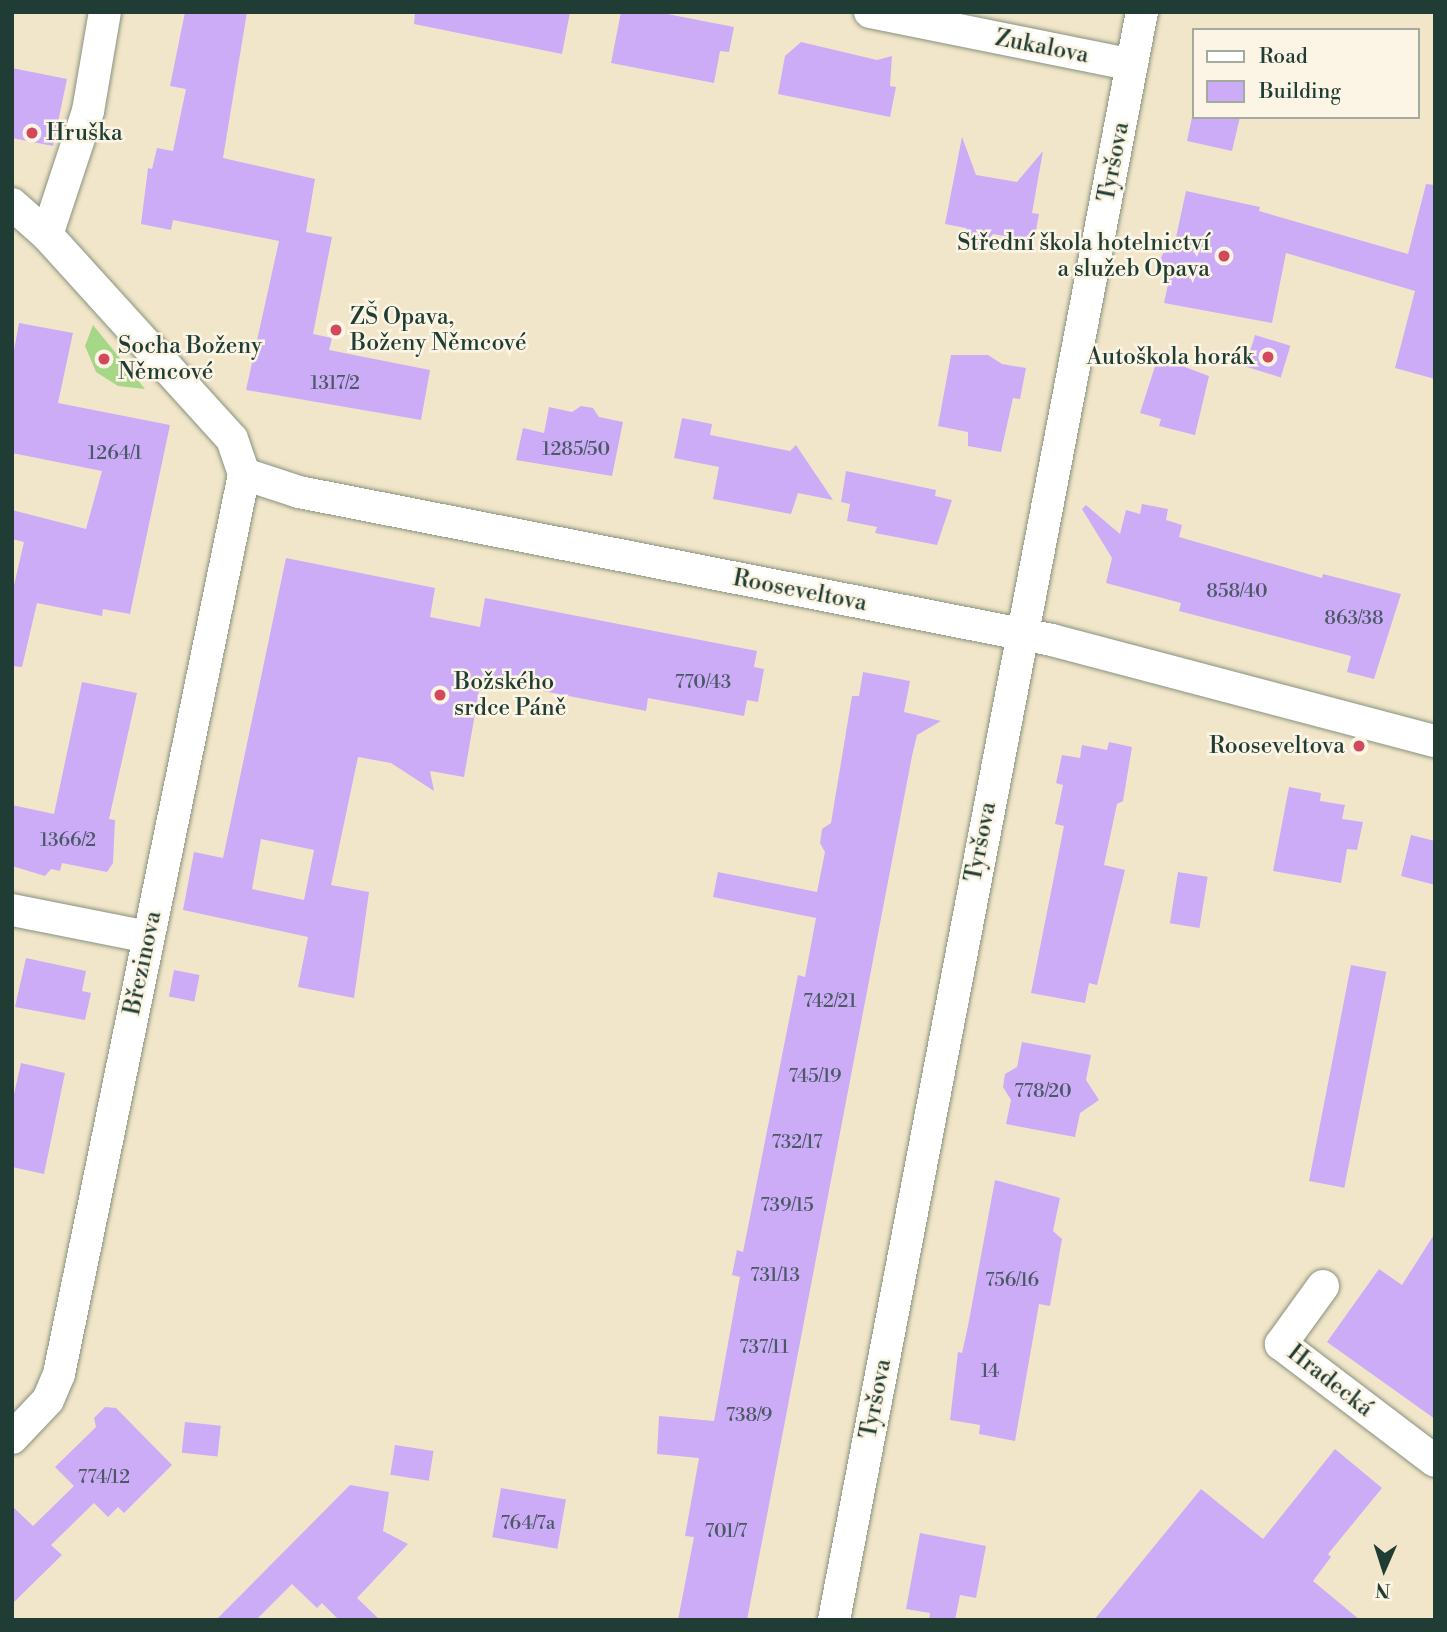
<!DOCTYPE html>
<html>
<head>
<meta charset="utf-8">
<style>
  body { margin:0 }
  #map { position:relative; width:1447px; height:1632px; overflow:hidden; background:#f2e6ca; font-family:"Libre Bodoni",serif }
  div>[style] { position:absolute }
  .green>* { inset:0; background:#a5d786 }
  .building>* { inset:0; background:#ccacf7; transform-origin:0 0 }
  .roads { filter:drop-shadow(0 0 2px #88927f) drop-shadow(0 0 2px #88927f) }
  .minor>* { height:32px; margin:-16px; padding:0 16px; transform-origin:16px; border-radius:16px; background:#fff }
  .dots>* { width:19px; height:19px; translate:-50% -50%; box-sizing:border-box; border:4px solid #fcf5e5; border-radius:50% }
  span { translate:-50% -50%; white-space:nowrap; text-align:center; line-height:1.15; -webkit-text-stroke:5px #fcf5e5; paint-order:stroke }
  .number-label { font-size:19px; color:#4a5965 }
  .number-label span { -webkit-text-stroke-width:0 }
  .street-label { font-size:23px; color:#1f3d34 }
  .poi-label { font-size:23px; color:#1f3d34 }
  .left { translate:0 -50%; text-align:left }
  .right { translate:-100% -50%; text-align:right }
  .frame { position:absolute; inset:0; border:14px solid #1f3d34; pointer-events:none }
  .legend { position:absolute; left:1192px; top:28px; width:228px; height:91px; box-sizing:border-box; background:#fcf5e5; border:2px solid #a4ab9e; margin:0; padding:9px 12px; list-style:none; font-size:21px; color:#1f3d34 }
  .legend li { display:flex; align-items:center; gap:14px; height:35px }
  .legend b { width:35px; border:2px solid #a4ab9e }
  .north { position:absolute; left:1349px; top:1534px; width:70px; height:70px; -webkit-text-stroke:5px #fcf5e5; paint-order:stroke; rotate:183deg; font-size:19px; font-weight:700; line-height:28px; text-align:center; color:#1f3d34 }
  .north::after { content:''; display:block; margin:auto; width:24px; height:32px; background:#1f3d34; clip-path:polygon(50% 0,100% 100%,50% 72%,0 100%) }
</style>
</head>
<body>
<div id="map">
  <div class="green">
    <i style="clip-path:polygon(93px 325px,145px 389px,118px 386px,96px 372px,85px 346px)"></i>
  </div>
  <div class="building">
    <i style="clip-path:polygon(185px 12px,247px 12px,223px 158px,315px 179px,306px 232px,332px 237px,313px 334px,332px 338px,329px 350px,430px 370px,421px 420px,246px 390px,279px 241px,173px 220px,171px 230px,141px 224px,148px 168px,152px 169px,157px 148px,173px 151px,186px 89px,170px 86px)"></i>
    <i style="clip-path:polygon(415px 12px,570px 12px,562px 54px,414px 24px)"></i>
    <i style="clip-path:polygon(621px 12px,657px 12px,734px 27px,729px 52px,720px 51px,714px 83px,611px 63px)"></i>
    <i style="clip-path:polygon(801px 42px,877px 60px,892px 56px,890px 86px,896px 87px,890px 117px,778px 94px,785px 56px)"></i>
    <i style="clip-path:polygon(12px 68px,67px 79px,53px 146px,12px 138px)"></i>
    <i style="clip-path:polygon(1192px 117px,1240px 117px,1232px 151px,1187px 141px)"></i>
    <i style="clip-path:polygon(962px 137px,976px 175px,1017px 182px,1043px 151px,1032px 213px,1039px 214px,1034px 241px,993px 234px,979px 250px,966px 228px,945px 224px)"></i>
    <i style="clip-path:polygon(1426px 184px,1435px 185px,1435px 379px,1395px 368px,1415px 291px,1286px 253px,1272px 323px,1164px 303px,1169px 280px,1161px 258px,1165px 249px,1175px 242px,1186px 191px,1260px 207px,1259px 211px,1408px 254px)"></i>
    <i style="clip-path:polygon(19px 323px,73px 333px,58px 403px,170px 425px,130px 614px,103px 609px,102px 616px,37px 603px,22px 667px,12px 666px,12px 594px,24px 542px,12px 539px,12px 510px,86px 529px,102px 471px,12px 453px,12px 361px)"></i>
    <i style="left:1255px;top:335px;width:37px;height:33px;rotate:17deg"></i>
    <i style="clip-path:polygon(951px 355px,988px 355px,1002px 364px,1026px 368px,1020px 399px,1013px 398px,1001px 452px,968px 446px,968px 432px,938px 426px)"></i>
    <i style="clip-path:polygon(1158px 357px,1209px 376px,1195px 435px,1159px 426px,1161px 419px,1140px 413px)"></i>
    <i style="clip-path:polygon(581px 406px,593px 408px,599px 417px,623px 422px,612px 476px,516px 460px,523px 428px,544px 433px,549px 407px,572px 412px)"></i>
    <i style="clip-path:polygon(682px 418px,712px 424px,710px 435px,790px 451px,796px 445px,833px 500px,798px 493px,791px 514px,713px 499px,719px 467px,674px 458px)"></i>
    <i style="clip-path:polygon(846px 471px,936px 490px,935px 496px,952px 500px,937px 545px,875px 533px,877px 527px,847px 521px,850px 504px,841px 502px)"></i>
    <i style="clip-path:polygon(1142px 504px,1168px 509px,1166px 520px,1182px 525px,1179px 537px,1322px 578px,1323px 574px,1401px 594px,1374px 679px,1347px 672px,1351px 656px,1179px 611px,1181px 603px,1106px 583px,1112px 558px,1082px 509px,1086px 505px,1120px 534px,1126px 510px,1140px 514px)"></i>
    <i style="clip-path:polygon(evenodd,286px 558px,435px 588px,430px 617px,480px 627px,485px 598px,757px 651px,754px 667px,764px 669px,758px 702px,747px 700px,744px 716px,648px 698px,646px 711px,481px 679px,464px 777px,430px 771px,434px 791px,391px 763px,358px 757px,331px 885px,369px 892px,354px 998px,298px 987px,308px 937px,183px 910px,194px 852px,223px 858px,286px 558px,261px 839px,314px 850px,304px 900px,252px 889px,261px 839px)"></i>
    <i style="clip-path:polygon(863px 672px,910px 681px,904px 712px,941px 721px,917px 735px,912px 756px,747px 1620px,678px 1620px,694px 1537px,685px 1536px,699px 1458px,657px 1454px,659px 1416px,714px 1421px,740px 1277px,732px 1275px,737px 1250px,743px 1252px,798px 975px,805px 977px,816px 918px,713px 897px,718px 872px,817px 892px,825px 852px,820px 843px,822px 829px,831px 823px,852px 696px,859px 696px)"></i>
    <i style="clip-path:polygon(82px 682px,137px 693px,109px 819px,115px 820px,113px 863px,107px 872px,62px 863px,60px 871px,51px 869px,45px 876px,12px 866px,12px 805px,54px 814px)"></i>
    <i style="clip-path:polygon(1109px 742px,1132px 747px,1123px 801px,1117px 804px,1104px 865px,1125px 870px,1097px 985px,1089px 983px,1085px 1003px,1031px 993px,1064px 826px,1055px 824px,1063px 785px,1056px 783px,1062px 755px,1080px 758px,1082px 745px,1107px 750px)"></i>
    <i style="clip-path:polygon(1289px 787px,1321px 793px,1320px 801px,1345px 805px,1342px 819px,1363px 822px,1357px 850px,1347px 849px,1341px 883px,1273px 871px)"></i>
    <i style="clip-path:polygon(1411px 835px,1435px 841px,1435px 885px,1401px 876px)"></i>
    <i style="left:1178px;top:872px;width:30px;height:52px;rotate:9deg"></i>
    <i style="clip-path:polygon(26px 958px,86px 971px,82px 991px,91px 993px,85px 1020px,15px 1007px)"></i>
    <i style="left:1351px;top:965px;width:36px;height:220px;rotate:11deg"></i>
    <i style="left:174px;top:970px;width:26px;height:27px;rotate:11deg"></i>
    <i style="clip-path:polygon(1022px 1042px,1091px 1055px,1086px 1080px,1099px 1100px,1080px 1113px,1075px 1137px,1006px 1124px,1011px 1100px,1003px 1087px,1005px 1074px,1017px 1067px)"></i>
    <i style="clip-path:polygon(21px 1063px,65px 1073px,44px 1174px,12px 1167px,12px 1103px)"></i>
    <i style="clip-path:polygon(995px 1180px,1060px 1198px,1053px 1231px,1062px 1239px,1050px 1306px,1039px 1304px,1015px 1441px,979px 1434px,980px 1425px,950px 1420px,958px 1352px,962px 1353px,968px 1326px)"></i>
    <i style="clip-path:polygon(1435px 1233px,1435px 1419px,1327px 1342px,1379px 1269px,1402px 1285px)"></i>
    <i style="clip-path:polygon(105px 1407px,116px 1408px,172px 1465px,124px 1513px,118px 1507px,108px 1517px,94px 1503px,51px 1545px,62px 1555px,12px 1604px,12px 1506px,33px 1526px,74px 1486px,55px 1467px,96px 1427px,94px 1418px)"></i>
    <i style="left:185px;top:1422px;width:36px;height:31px;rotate:6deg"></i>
    <i style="left:395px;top:1445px;width:39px;height:30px;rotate:9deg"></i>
    <i style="clip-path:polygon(1335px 1449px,1382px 1488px,1328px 1554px,1331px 1557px,1313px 1581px,1360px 1620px,1094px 1620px,1201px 1489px,1263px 1539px)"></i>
    <i style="clip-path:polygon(350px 1485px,389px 1492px,383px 1531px,408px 1544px,357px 1598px,380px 1620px,339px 1620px,322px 1603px,317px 1608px,292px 1584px,256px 1620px,216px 1620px)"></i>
    <i style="left:501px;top:1488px;width:66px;height:50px;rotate:10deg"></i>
    <i style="clip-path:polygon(920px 1533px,986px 1546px,976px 1598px,960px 1595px,955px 1620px,929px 1620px,930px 1613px,906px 1609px)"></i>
  </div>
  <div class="roads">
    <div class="minor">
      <i style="left:870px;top:12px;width:267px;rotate:11.4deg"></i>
      <i style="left:12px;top:204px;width:47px;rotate:41.5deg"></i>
      <i style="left:47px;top:235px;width:275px;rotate:47.8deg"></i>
      <i style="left:232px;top:439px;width:37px;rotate:71deg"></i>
      <i style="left:47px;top:235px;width:131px;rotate:-71.7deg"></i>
      <i style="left:88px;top:111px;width:100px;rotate:-80.3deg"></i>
      <i style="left:244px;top:474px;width:58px;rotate:18.1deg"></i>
      <i style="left:299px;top:492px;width:767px;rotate:11.12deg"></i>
      <i style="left:1052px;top:640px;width:396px;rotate:14.8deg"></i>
      <i style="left:12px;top:910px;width:139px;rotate:11.2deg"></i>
      <i style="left:1323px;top:1286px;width:72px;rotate:125.9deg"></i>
      <i style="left:1281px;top:1344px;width:193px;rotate:37.2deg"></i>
      <i style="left:12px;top:1438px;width:52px;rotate:-46.5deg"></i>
      <i style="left:48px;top:1400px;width:28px;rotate:-67deg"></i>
      <i style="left:59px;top:1374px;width:919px;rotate:-78.38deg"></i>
      <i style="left:834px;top:1620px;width:1637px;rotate:-79.16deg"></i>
    </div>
  </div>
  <div class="dots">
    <i style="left:32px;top:133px;background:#d1495b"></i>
    <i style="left:1224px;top:256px;background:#d1495b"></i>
    <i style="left:336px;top:330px;background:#d1495b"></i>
    <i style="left:1268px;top:357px;background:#d1495b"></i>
    <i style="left:104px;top:359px;background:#d1495b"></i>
    <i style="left:440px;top:695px;background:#d1495b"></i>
    <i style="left:1359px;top:746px;background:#d1495b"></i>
  </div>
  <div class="number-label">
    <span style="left:335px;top:384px">1317/2</span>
    <span style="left:576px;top:450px">1285/50</span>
    <span style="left:115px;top:454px">1264/1</span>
    <span style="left:1237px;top:592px">858/40</span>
    <span style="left:1354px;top:619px">863/38</span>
    <span style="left:703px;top:683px">770/43</span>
    <span style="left:68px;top:841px">1366/2</span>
    <span style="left:830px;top:1002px">742/21</span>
    <span style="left:815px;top:1077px">745/19</span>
    <span style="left:1043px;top:1092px">778/20</span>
    <span style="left:797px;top:1143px">732/17</span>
    <span style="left:787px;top:1206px">739/15</span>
    <span style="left:775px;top:1276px">731/13</span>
    <span style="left:1012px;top:1281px">756/16</span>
    <span style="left:764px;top:1348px">737/11</span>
    <span style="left:990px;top:1372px">14</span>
    <span style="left:749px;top:1416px">738/9</span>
    <span style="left:104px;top:1478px">774/12</span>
    <span style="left:528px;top:1524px">764/7a</span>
    <span style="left:726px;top:1532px">701/7</span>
  </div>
  <div class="street-label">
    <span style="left:1042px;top:47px;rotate:11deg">Zukalova</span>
    <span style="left:1114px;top:162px;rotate:-79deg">Tyršova</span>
    <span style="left:800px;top:591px;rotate:11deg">Rooseveltova</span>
    <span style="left:981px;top:842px;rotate:-79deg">Tyršova</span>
    <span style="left:143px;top:963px;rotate:-78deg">Březinova</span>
    <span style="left:1330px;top:1381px;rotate:38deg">Hradecká</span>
    <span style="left:876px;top:1399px;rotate:-79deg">Tyršova</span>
  </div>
  <div class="poi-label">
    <span class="left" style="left:46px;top:133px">Hruška</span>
    <span class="right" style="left:1210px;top:256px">Střední škola hotelnictví<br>a služeb Opava</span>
    <span class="left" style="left:350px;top:330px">ZŠ Opava,<br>Boženy Němcové</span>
    <span class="left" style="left:118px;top:359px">Socha Boženy<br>Němcové</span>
    <span class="right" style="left:1254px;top:357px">Autoškola horák</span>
    <span class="left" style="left:454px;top:695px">Božského<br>srdce Páně</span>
    <span class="right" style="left:1345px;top:746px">Rooseveltova</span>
  </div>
  <div class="frame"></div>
  <ul class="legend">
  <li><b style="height:9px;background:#fff"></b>Road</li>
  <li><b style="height:19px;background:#ccacf7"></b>Building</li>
  </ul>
  <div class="north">N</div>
</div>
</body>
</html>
